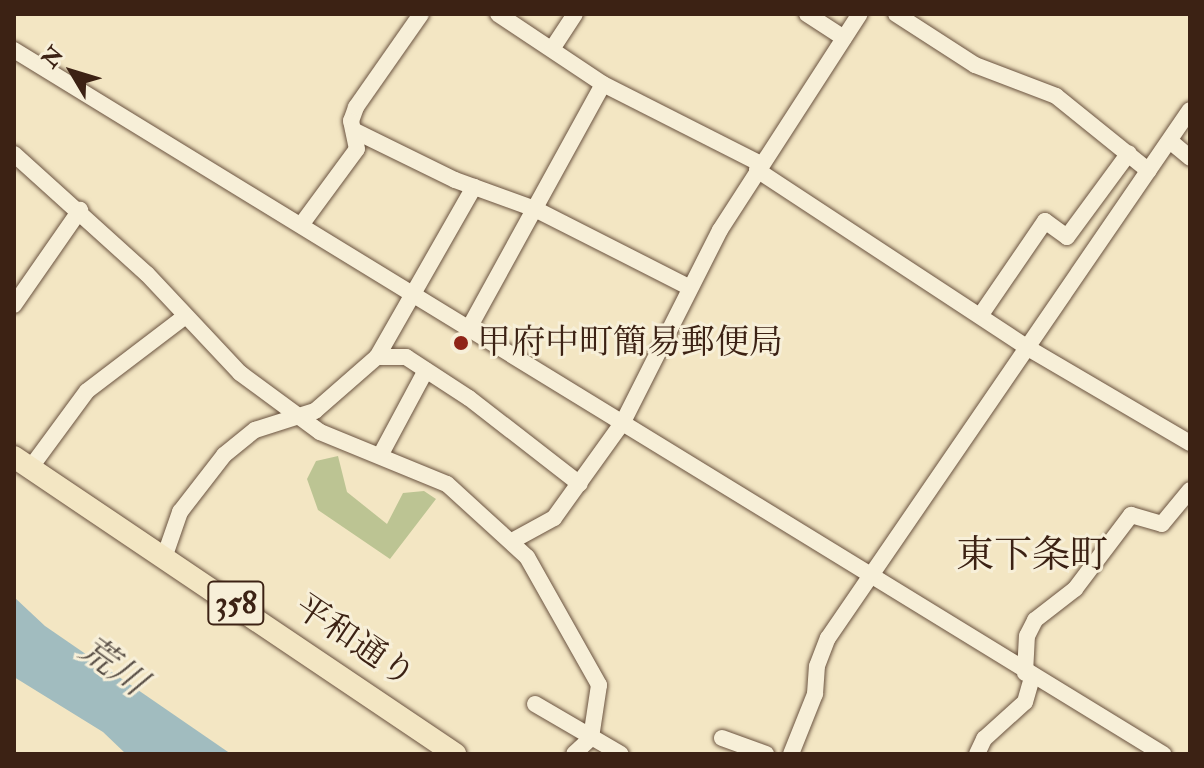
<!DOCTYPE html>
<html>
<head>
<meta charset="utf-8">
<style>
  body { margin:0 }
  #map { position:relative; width:1204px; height:768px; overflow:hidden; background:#f3e6c3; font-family:"IM FELL Double Pica","Noto Serif JP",serif }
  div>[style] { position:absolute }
  .green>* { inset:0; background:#bcc493 }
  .water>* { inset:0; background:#a1bcbf }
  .roads { filter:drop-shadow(0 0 2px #6a5340) drop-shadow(0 0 2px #6a5340) }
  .minor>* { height:16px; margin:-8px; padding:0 8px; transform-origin:8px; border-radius:8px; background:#f7efd8 }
  .highway>* { height:22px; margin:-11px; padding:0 11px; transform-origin:11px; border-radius:11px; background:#f3e6c3 }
  .dots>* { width:22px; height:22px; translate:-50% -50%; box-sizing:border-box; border:4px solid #f7efd8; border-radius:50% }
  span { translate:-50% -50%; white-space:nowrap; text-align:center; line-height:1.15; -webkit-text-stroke:6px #f7efd8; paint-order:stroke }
  .shield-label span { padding:2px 6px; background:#f7efd8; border:2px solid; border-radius:6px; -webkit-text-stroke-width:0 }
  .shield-label { font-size:32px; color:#3c2214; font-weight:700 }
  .poi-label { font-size:34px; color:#3c2214 }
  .left { translate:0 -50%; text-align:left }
  .street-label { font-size:34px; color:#3c2214 }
  .water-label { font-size:36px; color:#5a5047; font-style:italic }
  .quarter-label { font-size:38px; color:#3c2214 }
  .frame { position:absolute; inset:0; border:16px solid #3c2214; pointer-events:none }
  .north { position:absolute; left:32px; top:32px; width:80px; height:80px; -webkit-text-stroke:6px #f7efd8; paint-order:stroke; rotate:308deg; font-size:22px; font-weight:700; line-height:32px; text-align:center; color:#3c2214 }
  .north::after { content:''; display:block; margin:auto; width:28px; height:36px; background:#3c2214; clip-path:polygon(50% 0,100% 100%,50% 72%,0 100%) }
</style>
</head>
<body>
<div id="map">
  <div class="green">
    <i style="clip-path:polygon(338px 456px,347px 492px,387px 524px,403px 493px,424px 491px,436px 499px,390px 559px,318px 510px,307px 479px,316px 461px)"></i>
  </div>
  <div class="water">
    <i style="clip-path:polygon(14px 597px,45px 626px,231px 754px,126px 754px,103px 732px,14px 677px)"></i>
  </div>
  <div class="roads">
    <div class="minor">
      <i style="left:498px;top:14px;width:126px;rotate:33.7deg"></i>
      <i style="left:603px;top:84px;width:177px;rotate:26.9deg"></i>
      <i style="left:807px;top:14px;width:44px;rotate:33deg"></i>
      <i style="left:896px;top:14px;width:94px;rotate:32.8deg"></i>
      <i style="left:975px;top:65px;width:87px;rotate:20.9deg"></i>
      <i style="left:1056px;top:96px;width:119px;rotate:38.9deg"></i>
      <i style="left:552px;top:49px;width:42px;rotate:-56.7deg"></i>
      <i style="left:14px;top:50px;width:1348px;rotate:31.5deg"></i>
      <i style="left:355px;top:131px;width:111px;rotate:26.1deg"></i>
      <i style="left:455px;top:180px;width:85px;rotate:19.9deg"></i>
      <i style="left:535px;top:209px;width:173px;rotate:26.9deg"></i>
      <i style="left:1170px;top:141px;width:26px;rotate:40deg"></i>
      <i style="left:14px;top:154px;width:179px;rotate:42.1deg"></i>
      <i style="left:147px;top:274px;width:136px;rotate:46.8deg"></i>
      <i style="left:240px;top:373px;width:99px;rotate:36.4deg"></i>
      <i style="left:320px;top:432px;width:137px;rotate:22.3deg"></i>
      <i style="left:447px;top:484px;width:108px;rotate:42.4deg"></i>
      <i style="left:527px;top:557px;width:147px;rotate:60.6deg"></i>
      <i style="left:599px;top:685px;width:54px;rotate:98.6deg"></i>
      <i style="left:591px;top:738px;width:23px;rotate:137deg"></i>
      <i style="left:757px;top:170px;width:324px;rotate:33.3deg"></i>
      <i style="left:1028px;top:348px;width:188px;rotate:30.4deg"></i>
      <i style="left:301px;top:225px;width:94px;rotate:-53.6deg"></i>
      <i style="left:357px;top:149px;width:29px;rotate:-102deg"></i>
      <i style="left:351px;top:121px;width:15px;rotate:-70deg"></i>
      <i style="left:356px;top:107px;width:113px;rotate:-55deg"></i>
      <i style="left:14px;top:305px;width:116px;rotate:-55.2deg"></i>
      <i style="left:980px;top:316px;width:115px;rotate:-55.6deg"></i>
      <i style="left:1045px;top:221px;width:27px;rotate:36deg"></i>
      <i style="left:1067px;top:237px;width:104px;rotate:-53.6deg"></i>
      <i style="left:469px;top:328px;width:278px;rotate:-61.2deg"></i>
      <i style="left:377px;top:357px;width:29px"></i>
      <i style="left:406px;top:357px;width:75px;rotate:33.1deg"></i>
      <i style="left:469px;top:398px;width:140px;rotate:37.8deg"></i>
      <i style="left:381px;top:454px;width:95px;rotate:-61.8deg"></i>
      <i style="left:31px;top:467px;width:94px;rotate:-53.6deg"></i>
      <i style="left:87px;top:391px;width:122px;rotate:-37.3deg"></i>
      <i style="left:512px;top:541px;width:48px;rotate:-28.7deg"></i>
      <i style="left:554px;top:518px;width:118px;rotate:-54.3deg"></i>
      <i style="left:623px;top:422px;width:215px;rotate:-63.2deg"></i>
      <i style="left:720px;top:230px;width:257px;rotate:-57.1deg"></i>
      <i style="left:165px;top:555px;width:46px;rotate:-70.8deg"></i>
      <i style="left:180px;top:512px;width:72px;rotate:-52.3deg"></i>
      <i style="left:224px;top:455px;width:40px;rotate:-39deg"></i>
      <i style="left:255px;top:430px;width:63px;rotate:-17.6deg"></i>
      <i style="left:315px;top:411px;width:82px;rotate:-41.1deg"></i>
      <i style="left:377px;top:357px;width:196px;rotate:-60.3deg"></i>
      <i style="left:1025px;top:673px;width:37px;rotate:-87deg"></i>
      <i style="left:1027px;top:636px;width:18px;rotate:-63deg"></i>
      <i style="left:1035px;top:620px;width:51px;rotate:-37.8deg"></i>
      <i style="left:1075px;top:589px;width:93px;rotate:-52.9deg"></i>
      <i style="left:1131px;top:515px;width:32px;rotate:16deg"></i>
      <i style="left:1162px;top:524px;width:44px;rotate:-50.5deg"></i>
      <i style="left:535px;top:704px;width:99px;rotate:30.2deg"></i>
      <i style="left:722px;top:738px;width:47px;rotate:20deg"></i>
      <i style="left:791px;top:754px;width:65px;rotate:-68.2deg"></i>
      <i style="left:815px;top:694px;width:28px;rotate:-86deg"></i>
      <i style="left:817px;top:666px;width:30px;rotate:-69deg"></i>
      <i style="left:828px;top:638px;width:640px;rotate:-55.57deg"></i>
      <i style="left:977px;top:754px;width:17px;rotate:-65deg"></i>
      <i style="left:984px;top:739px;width:55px;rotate:-42.1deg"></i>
      <i style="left:1025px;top:702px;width:26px;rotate:-74deg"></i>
    </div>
    <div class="highway">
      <i style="left:14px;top:457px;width:532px;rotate:33.96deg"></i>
    </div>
  </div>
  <div class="dots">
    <i style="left:461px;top:343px;background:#8f2418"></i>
  </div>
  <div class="shield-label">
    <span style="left:236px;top:603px">358</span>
  </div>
  <div class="poi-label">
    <span class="left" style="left:477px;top:343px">甲府中町簡易郵便局</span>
  </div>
  <div class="street-label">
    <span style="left:355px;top:641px;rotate:34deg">平和通り</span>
  </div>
  <div class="water-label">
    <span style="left:113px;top:666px;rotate:36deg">荒川</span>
  </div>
  <div class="quarter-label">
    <span style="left:1032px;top:556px">東下条町</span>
  </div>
  <div class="frame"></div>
  <div class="north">N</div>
</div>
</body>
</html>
